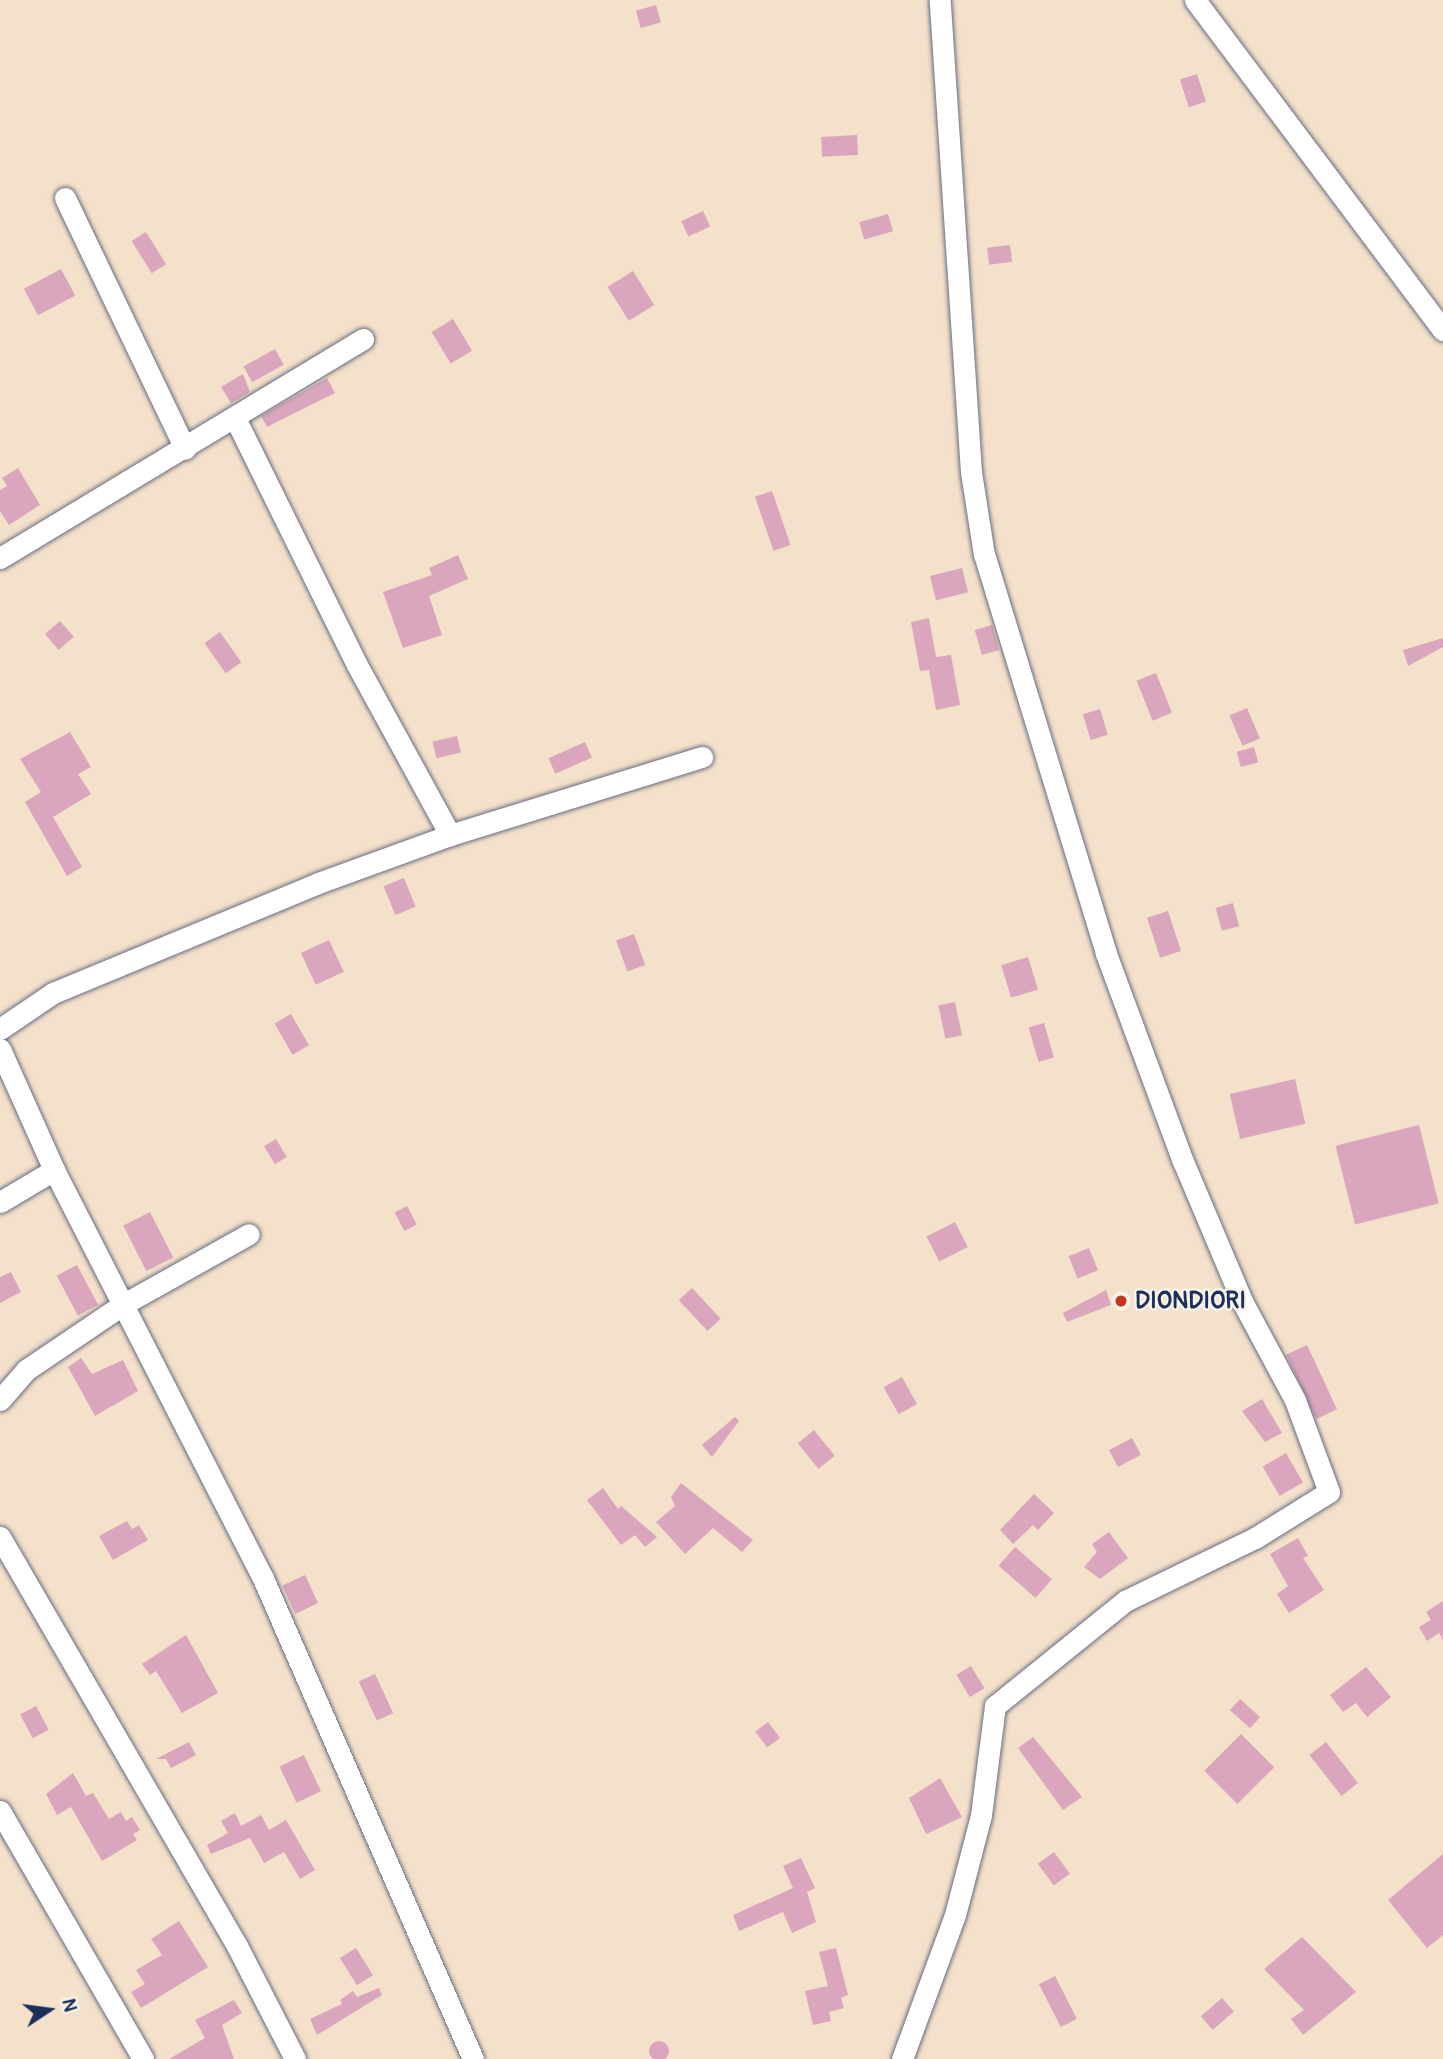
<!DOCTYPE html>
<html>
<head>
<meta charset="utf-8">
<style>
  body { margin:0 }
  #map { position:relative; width:1443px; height:2059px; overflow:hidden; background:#f4e1c9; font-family:Pangolin,sans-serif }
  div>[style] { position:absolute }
  .building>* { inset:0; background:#d9a6be; transform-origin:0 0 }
  .round { border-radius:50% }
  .roads { filter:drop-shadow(0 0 2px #676d83) drop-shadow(0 0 2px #676d83) }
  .minor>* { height:21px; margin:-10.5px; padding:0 10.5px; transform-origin:10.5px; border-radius:10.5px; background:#fff }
  .dots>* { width:19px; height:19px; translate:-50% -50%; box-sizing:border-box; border:4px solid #f7f3e8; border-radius:50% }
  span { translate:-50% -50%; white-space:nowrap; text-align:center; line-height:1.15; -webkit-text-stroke:5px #f7f3e8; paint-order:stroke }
  .poi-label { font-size:24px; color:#1b2f5e; font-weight:700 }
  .left { translate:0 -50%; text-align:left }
  .north { position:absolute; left:14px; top:1975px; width:70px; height:70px; -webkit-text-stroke:5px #f7f3e8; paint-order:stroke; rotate:77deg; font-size:19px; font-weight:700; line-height:28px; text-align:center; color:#1b2f5e }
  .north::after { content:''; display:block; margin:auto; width:24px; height:32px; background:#1b2f5e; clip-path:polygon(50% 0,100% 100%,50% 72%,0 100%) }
</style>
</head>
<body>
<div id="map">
  <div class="building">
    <i style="left:656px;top:5px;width:18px;height:21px;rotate:74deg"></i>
    <i style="left:1197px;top:74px;width:29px;height:18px;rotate:72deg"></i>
    <i style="left:857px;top:135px;width:20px;height:36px;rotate:87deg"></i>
    <i style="left:703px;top:211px;width:17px;height:24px;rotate:65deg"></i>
    <i style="left:888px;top:214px;width:18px;height:30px;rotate:74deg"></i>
    <i style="left:146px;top:232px;width:38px;height:17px;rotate:58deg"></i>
    <i style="left:1010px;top:245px;width:17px;height:23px;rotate:83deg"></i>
    <i style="left:61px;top:269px;width:30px;height:42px;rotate:62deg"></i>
    <i style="left:633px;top:271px;width:40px;height:30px;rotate:58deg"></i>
    <i style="left:453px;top:319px;width:37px;height:25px;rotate:59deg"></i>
    <i style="left:275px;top:349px;width:18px;height:36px;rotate:61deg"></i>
    <i style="clip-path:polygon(243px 374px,250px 392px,231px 403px,221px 387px)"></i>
    <i style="clip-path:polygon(327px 378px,335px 393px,267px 427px,261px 416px)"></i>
    <i style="clip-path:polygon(18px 468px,40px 505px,9px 525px,0 511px,0 490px,7px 486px,2px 478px)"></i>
    <i style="left:772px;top:491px;width:57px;height:18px;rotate:71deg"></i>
    <i style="clip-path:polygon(458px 555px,468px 579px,429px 596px,442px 635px,403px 648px,383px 592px,432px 575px,429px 568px)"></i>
    <i style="left:962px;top:568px;width:25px;height:33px;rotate:76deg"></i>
    <i style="clip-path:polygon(929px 618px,936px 657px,951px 655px,960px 705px,936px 710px,929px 670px,920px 671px,911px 622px)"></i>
    <i style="left:60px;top:621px;width:21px;height:20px;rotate:49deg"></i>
    <i style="left:992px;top:625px;width:26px;height:18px;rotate:74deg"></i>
    <i style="left:220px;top:632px;width:37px;height:19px;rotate:55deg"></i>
    <i style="clip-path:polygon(1443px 638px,1443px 647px,1408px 666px,1403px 650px)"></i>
    <i style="left:1156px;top:673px;width:43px;height:21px;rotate:68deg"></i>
    <i style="left:1247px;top:708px;width:33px;height:19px;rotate:67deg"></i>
    <i style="left:1100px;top:709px;width:27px;height:18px;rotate:73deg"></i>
    <i style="clip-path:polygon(70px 732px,91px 767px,78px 774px,91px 794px,53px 817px,82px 867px,67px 876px,25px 802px,41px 792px,20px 759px)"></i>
    <i style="left:457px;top:736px;width:17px;height:25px;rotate:77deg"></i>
    <i style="left:585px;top:742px;width:17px;height:40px;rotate:66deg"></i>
    <i style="left:1254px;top:747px;width:16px;height:18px;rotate:75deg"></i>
    <i style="left:404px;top:878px;width:31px;height:22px;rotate:68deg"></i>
    <i style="left:1233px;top:903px;width:24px;height:18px;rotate:75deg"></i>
    <i style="left:1168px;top:911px;width:42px;height:22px;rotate:72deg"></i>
    <i style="left:634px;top:934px;width:33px;height:19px;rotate:70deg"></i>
    <i style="left:329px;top:940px;width:35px;height:31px;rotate:65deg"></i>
    <i style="left:1028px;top:957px;width:34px;height:28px;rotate:73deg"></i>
    <i style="left:955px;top:1002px;width:34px;height:17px;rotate:78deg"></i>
    <i style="left:291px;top:1014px;width:36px;height:19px;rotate:60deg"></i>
    <i style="left:1044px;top:1023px;width:36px;height:16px;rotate:74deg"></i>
    <i style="left:1295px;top:1079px;width:46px;height:67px;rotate:77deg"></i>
    <i style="left:1419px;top:1125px;width:81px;height:86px;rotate:76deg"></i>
    <i style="left:276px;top:1139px;width:21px;height:14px;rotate:59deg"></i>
    <i style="left:407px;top:1206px;width:21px;height:14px;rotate:62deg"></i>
    <i style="left:150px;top:1212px;width:51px;height:30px;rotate:63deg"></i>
    <i style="left:955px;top:1222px;width:28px;height:32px;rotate:63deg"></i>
    <i style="left:1089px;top:1248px;width:24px;height:22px;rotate:68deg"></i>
    <i style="left:77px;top:1265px;width:45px;height:23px;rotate:62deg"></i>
    <i style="clip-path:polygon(11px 1272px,21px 1292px,0 1303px,0 1277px)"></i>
    <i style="left:692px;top:1288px;width:42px;height:18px;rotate:47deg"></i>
    <i style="clip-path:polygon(1106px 1290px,1111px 1305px,1067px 1322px,1063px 1313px)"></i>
    <i style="left:1307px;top:1345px;width:71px;height:23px;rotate:65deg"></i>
    <i style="clip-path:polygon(81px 1358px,92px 1374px,123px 1360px,138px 1391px,95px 1416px,68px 1367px)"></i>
    <i style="left:902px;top:1377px;width:31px;height:21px;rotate:61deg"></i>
    <i style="clip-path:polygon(1262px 1399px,1282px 1433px,1265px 1442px,1242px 1411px)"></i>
    <i style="clip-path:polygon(735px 1417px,739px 1421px,712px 1457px,702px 1445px)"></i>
    <i style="left:814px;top:1430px;width:33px;height:21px;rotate:51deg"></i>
    <i style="left:1132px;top:1438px;width:19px;height:26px;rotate:62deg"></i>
    <i style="left:1286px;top:1453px;width:34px;height:27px;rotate:60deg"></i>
    <i style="clip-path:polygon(681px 1483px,753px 1540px,742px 1552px,713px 1528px,685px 1554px,656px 1522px,675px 1506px,671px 1497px)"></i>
    <i style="clip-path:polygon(603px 1488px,618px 1509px,621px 1506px,657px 1537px,645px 1547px,635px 1535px,621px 1545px,587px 1500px)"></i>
    <i style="clip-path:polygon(1034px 1494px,1054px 1513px,1038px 1530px,1033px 1525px,1013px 1544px,1000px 1530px)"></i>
    <i style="clip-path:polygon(127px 1521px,132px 1529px,139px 1525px,148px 1540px,113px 1560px,99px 1536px)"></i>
    <i style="clip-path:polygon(1109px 1532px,1128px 1558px,1100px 1579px,1084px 1567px,1097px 1552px,1092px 1544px)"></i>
    <i style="clip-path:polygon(1298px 1538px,1308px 1556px,1303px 1558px,1324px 1590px,1289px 1613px,1277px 1594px,1288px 1586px,1270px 1554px)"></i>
    <i style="left:1015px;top:1547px;width:49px;height:25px;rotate:41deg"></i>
    <i style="left:305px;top:1575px;width:31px;height:25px;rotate:65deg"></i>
    <i style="clip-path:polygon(1443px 1601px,1443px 1640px,1439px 1633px,1427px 1641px,1419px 1627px,1431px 1620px,1426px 1612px)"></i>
    <i style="clip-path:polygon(186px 1635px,218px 1693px,182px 1713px,156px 1671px,150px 1675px,142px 1664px)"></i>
    <i style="left:971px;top:1666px;width:26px;height:17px;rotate:59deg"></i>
    <i style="clip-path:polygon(1366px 1667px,1391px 1697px,1367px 1717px,1356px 1703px,1343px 1712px,1330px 1695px)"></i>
    <i style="left:375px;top:1674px;width:43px;height:18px;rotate:65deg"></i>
    <i style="left:1240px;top:1699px;width:27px;height:15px;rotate:42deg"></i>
    <i style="left:36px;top:1706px;width:27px;height:18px;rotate:62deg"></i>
    <i style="left:768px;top:1722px;width:20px;height:16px;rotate:53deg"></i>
    <i style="left:1241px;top:1734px;width:47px;height:52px;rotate:45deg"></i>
    <i style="clip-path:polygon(1033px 1737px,1082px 1797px,1063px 1810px,1018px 1748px)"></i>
    <i style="clip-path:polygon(189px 1742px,196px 1755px,171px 1768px,166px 1759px,156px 1759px)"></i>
    <i style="left:1326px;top:1742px;width:52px;height:21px;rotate:52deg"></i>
    <i style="left:304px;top:1755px;width:40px;height:27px;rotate:65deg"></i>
    <i style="clip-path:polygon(73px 1773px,86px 1796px,93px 1793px,109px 1819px,121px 1812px,126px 1821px,132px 1817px,140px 1830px,133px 1834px,137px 1840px,102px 1861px,71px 1807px,57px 1815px,46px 1794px)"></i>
    <i style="clip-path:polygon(940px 1778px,962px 1817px,926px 1834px,909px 1798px)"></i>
    <i style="clip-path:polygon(235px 1813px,241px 1826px,261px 1815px,269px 1830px,286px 1820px,315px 1870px,300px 1879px,284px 1852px,264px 1863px,250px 1838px,211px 1854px,207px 1845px,228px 1833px,221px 1821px)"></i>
    <i style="left:1054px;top:1852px;width:27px;height:20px;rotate:54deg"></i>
    <i style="clip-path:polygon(1443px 1854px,1443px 1935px,1427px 1948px,1388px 1900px)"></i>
    <i style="clip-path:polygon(801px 1858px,815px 1888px,807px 1892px,816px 1922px,792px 1933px,783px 1912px,739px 1931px,733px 1915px,793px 1888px,783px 1866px)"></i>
    <i style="clip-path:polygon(179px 1921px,208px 1967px,141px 2008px,131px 1992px,145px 1984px,136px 1970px,162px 1955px,151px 1939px)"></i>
    <i style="clip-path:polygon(1302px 1937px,1356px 1992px,1303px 2035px,1291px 2019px,1304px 2010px,1264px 1969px)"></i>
    <i style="left:356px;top:1948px;width:32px;height:19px;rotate:58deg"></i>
    <i style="clip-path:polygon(836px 1948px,848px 1995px,841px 1998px,844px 2008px,829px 2012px,831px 2021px,813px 2025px,805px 1991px,828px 1986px,819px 1952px)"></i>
    <i style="left:1055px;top:1976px;width:48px;height:18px;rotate:63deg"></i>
    <i style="clip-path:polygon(379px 1988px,382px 1995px,317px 2035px,310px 2019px,342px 2004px,340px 2000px,353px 1991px,357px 1997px)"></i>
    <i style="left:1222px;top:1998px;width:18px;height:28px;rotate:49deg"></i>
    <i style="clip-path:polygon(234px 2000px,242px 2013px,222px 2025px,234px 2059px,169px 2059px,205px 2038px,195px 2020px)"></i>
    <i class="round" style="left:649px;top:2041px;width:20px;height:20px"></i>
  </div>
  <div class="roads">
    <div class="minor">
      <i style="left:1195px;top:0;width:413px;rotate:53.1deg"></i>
      <i style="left:65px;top:198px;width:278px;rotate:64.4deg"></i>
      <i style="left:235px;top:418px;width:275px;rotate:63.7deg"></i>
      <i style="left:357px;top:665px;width:194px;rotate:61.3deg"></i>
      <i style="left:0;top:558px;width:424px;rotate:-31.1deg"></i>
      <i style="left:0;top:1029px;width:64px;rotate:-34.2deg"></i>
      <i style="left:53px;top:993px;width:287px;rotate:-22.5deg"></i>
      <i style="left:318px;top:883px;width:140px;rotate:-20deg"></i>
      <i style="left:450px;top:835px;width:264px;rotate:-17.2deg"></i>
      <i style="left:0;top:1049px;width:133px;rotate:65.9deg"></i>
      <i style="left:54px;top:1170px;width:456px;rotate:62.9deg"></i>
      <i style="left:262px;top:1576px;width:527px;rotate:66.4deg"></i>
      <i style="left:0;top:1202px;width:63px;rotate:-30.7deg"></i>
      <i style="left:0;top:1400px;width:40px;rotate:-49deg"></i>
      <i style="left:26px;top:1370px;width:116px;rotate:-34.1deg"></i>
      <i style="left:122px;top:1305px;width:145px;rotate:-29.2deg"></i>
      <i style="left:0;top:1537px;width:473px;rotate:59.9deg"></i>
      <i style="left:237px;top:1946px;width:127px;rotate:62.8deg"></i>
      <i style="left:0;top:1811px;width:286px;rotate:60deg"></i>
      <i style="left:902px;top:2059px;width:153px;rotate:-69.8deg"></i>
      <i style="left:955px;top:1915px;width:103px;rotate:-75.4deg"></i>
      <i style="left:981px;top:1815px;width:110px;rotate:-82.7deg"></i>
      <i style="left:995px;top:1706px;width:167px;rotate:-38.9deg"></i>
      <i style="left:1125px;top:1601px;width:144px;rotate:-25.9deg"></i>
      <i style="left:1255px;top:1538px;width:87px;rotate:-31.9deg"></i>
      <i style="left:1329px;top:1492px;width:98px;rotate:-110.3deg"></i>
      <i style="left:1295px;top:1400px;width:112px;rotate:-118.2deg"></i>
      <i style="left:1242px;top:1301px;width:154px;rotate:-112.9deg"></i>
      <i style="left:1182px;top:1159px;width:220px;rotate:-110.3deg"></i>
      <i style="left:1106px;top:953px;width:416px;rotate:-107deg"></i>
      <i style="left:984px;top:555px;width:84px;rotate:-98.9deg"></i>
      <i style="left:971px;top:472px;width:473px;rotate:-93.8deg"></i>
    </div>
  </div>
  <div class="dots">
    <i style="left:1121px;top:1301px;background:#c8321e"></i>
  </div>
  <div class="poi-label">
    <span class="left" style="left:1135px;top:1301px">DIONDIORI</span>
  </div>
  <div class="north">N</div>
</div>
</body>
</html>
